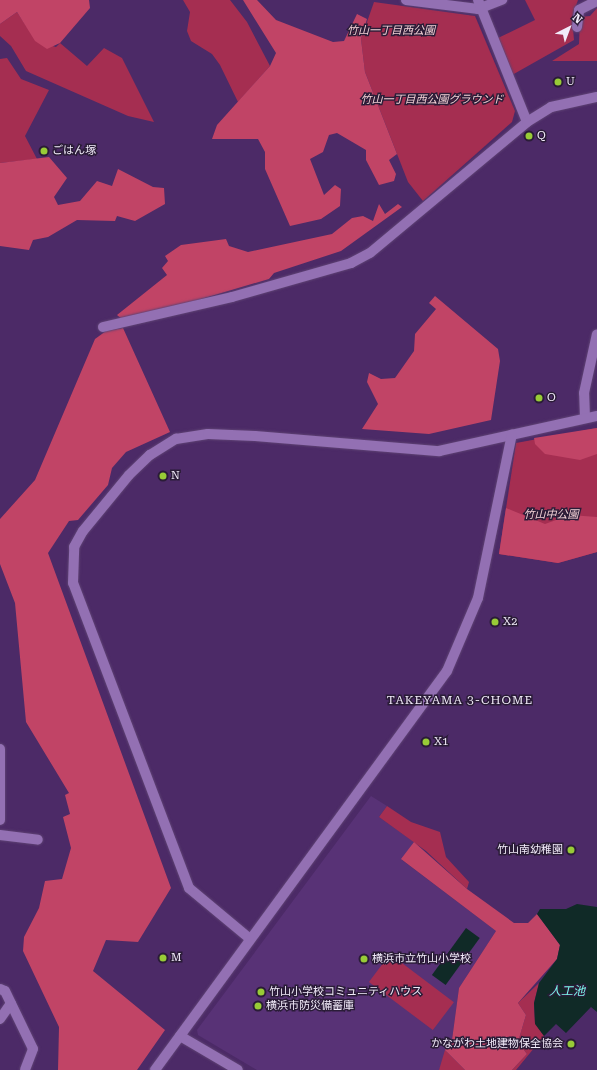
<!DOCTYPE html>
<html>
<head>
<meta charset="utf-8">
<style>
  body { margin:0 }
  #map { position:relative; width:597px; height:1070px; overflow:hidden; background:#4c2a67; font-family:"Roboto Serif","Noto Sans JP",serif }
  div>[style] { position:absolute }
  .built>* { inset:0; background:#583276 }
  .green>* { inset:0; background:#a52e51; transform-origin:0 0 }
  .forest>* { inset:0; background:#c14466 }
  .water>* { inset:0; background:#102a27; transform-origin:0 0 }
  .roads { filter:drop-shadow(0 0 1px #5f4374) drop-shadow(0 0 1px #5f4374) }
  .street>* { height:10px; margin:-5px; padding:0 5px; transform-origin:5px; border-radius:5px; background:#9370b3 }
  .secondary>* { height:10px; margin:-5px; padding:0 5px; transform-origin:5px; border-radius:5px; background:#9370b3 }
  .dots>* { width:11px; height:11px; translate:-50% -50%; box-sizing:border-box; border:2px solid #2a1c37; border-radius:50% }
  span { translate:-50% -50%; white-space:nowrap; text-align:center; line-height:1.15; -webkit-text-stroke:3px #2a1c37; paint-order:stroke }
  .park-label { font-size:11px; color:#f2d0d5; font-style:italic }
  .poi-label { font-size:11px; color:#f2ebfa }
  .left { translate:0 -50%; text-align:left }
  .right { translate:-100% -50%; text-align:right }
  .neighbourhood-label { font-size:12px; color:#f2ebfa; letter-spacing:1px }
  .water-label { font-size:12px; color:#7cfbef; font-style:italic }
  .north { position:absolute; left:549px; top:8px; width:40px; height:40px; -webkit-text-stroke:3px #2a1c37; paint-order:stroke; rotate:42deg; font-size:11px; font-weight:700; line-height:16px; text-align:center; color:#f2ebfa }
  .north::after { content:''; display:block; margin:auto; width:14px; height:18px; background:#f2ebfa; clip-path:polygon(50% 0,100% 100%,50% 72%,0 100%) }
</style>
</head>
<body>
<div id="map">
  <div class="built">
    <i style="clip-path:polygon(371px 796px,387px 806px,379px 817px,414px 842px,402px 860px,496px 931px,459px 988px,452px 1040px,439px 1070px,257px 1070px,198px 1035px,197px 1030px)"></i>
  </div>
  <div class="green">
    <i style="clip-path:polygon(183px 0,230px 0,247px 22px,270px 66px,238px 102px,220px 65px,212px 54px,191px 41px,187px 31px,190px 12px)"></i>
    <i style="clip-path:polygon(525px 0,578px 0,572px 17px,574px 40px,512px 75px,498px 38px,535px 20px)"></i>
    <i style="clip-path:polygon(374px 2px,475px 16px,515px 111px,512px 122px,423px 201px,408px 182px,365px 72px,361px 39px)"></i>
    <i style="clip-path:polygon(597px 8px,597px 61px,552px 61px,579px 44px,580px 17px,590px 16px)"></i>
    <i style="clip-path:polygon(17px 12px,36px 41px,56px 47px,60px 43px,87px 66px,104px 48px,122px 58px,154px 122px,128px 116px,26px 71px,11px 46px,0 36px,0 24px)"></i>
    <i style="clip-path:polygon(7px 58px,21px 79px,49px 90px,25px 136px,37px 159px,0 163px,0 59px)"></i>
    <i style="clip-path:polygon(597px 428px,597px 552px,558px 563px,499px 554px,516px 443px)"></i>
    <i style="clip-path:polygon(387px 806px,411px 822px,440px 832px,446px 857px,469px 882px,467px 889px,426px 851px,379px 817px)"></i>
    <i style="left:390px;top:954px;width:80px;height:35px;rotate:37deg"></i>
    <i style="clip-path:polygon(539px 983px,534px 1003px,535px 1023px,544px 1036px,516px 1070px,512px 1070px,527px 1054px,518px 1042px,526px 1015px,518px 1003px)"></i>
    <i style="clip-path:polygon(445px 1050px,465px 1070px,439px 1070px)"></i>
  </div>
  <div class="forest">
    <i style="clip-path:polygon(0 0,89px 0,90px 8px,60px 43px,47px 49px,35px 41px,17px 12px,0 24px)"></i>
    <i style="clip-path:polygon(243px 0,257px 0,276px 20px,333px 42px,344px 41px,357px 14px,367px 19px,361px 39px,365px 72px,397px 154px,389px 160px,396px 174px,394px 181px,379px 185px,366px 160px,366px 150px,337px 133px,329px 135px,323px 152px,310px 159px,324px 195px,335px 185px,341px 189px,340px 206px,321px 219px,290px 226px,265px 169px,265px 152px,258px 139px,212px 139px,217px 125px,270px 66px,276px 53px)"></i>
    <i style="clip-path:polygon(49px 157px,67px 178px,54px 197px,58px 205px,80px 201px,97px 181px,112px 186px,118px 169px,153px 187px,164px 188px,165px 204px,135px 221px,117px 216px,115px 221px,77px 220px,48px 237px,33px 240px,29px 250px,0 246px,0 163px)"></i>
    <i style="clip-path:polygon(379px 204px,385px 214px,398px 204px,402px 207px,341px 251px,274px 273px,269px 279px,191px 302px,123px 320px,117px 315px,167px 275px,162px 268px,168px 261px,165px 256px,181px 245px,226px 239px,229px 246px,248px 252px,332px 234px,352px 218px,363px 216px,373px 221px)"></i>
    <i style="clip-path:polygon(435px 296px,498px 349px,500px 361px,491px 420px,429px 434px,362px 429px,378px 404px,367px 382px,369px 373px,381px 379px,395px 378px,414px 351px,415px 334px,436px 309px,429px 303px)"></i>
    <i style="clip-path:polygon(123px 328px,170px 432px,126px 452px,112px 468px,108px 485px,78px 520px,69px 521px,48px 553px,171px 888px,138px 942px,106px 940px,93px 971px,165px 1030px,137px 1070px,58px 1070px,59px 1027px,23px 951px,24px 937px,39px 908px,45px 881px,62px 879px,71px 848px,63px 817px,70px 814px,65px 795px,69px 793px,26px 722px,15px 603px,0 564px,0 519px,35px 480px,95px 339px,106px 331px)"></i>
    <i style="clip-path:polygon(597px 428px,597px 454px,580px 460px,545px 454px,535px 444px,534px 438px)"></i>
    <i style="clip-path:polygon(506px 508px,545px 524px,570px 515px,597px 517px,597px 552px,558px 563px,499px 554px)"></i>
    <i style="clip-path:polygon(414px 842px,467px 889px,514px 923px,528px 923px,537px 914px,560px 945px,557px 959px,518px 1003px,526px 1015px,518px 1042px,527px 1054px,512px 1070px,465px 1070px,445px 1050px,452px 1040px,459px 988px,496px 931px,401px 859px)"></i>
  </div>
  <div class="water">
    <i style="clip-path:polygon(577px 904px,597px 907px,597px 1012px,591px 1007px,566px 1033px,556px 1024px,544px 1036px,535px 1024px,534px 1003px,539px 983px,557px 959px,560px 945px,537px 914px,540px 909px,566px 909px)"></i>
    <i style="left:466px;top:928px;width:17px;height:58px;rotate:36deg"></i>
  </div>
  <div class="roads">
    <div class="street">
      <i style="left:406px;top:0;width:73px;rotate:7.1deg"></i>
      <i style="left:478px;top:9px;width:26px;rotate:-21deg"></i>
      <i style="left:478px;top:0;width:131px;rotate:68.1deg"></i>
      <i style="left:577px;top:27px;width:17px;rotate:-83deg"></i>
      <i style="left:579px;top:10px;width:20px;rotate:-27deg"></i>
      <i style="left:103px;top:327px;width:132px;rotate:-13.1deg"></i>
      <i style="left:0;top:749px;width:71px;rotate:90deg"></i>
      <i style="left:0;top:835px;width:38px;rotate:7deg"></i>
      <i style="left:0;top:989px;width:5px;rotate:22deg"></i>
      <i style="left:5px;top:991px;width:64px;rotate:64.2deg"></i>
      <i style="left:33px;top:1049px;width:22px;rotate:111deg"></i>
      <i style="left:0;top:1019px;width:19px;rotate:-55deg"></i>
    </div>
    <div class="secondary">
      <i style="left:232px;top:297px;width:124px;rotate:-15.9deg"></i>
      <i style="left:351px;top:263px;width:21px;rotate:-28deg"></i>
      <i style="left:370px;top:253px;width:204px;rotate:-39.8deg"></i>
      <i style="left:527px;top:122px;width:28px;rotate:-32deg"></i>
      <i style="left:551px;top:107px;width:47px;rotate:-12.3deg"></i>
      <i style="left:585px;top:418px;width:25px;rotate:-92deg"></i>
      <i style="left:584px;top:393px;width:60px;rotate:-77.6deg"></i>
      <i style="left:249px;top:938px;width:78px;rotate:-140.2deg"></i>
      <i style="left:189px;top:888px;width:326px;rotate:-110.8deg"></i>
      <i style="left:73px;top:583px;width:36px;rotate:-88deg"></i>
      <i style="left:74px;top:547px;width:18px;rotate:-61deg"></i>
      <i style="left:83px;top:531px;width:72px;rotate:-50.6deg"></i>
      <i style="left:129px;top:475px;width:29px;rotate:-44deg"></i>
      <i style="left:150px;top:455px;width:31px;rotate:-32deg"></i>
      <i style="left:176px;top:439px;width:32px;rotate:-9deg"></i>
      <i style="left:208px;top:434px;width:47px;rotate:2.4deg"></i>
      <i style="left:255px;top:436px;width:185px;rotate:4.7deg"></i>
      <i style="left:439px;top:451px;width:162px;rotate:-12.5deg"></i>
      <i style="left:180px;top:1036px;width:67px;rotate:30.4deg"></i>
      <i style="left:155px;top:1070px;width:494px;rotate:-53.8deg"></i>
      <i style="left:447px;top:671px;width:79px;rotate:-67deg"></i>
      <i style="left:478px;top:598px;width:167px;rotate:-78.3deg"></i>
    </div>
  </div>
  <div class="dots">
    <i style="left:558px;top:82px;background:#98cb37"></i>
    <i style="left:529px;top:136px;background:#98cb37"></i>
    <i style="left:44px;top:151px;background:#98cb37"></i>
    <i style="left:539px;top:398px;background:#98cb37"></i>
    <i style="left:163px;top:476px;background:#98cb37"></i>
    <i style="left:495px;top:622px;background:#98cb37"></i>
    <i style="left:426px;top:742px;background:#98cb37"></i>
    <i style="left:571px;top:850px;background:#98cb37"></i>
    <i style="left:163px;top:958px;background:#98cb37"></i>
    <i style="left:364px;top:959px;background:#98cb37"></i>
    <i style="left:261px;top:992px;background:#98cb37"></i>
    <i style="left:258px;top:1006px;background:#98cb37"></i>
    <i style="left:571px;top:1044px;background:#98cb37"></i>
  </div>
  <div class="park-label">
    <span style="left:391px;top:31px">竹山一丁目西公園</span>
    <span style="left:432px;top:100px">竹山一丁目西公園グラウンド</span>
    <span style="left:551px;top:515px">竹山中公園</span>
  </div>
  <div class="poi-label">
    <span class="left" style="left:566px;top:82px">U</span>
    <span class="left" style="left:537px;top:136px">Q</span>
    <span class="left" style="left:52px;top:151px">ごはん塚</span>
    <span class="left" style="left:547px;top:398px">O</span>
    <span class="left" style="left:171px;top:476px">N</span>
    <span class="left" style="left:503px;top:622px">X2</span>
    <span class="left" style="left:434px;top:742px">X1</span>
    <span class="right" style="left:563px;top:850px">竹山南幼稚園</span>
    <span class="left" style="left:171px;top:958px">M</span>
    <span class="left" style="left:372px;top:959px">横浜市立竹山小学校</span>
    <span class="left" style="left:269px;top:992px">竹山小学校コミュニティハウス</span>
    <span class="left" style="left:266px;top:1006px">横浜市防災備蓄庫</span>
    <span class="right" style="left:563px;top:1044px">かながわ土地建物保全協会</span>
  </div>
  <div class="neighbourhood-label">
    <span style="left:460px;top:701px">TAKEYAMA 3-CHOME</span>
  </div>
  <div class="water-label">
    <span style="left:567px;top:992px">人工池</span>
  </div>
  <div class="north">N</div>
</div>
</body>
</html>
